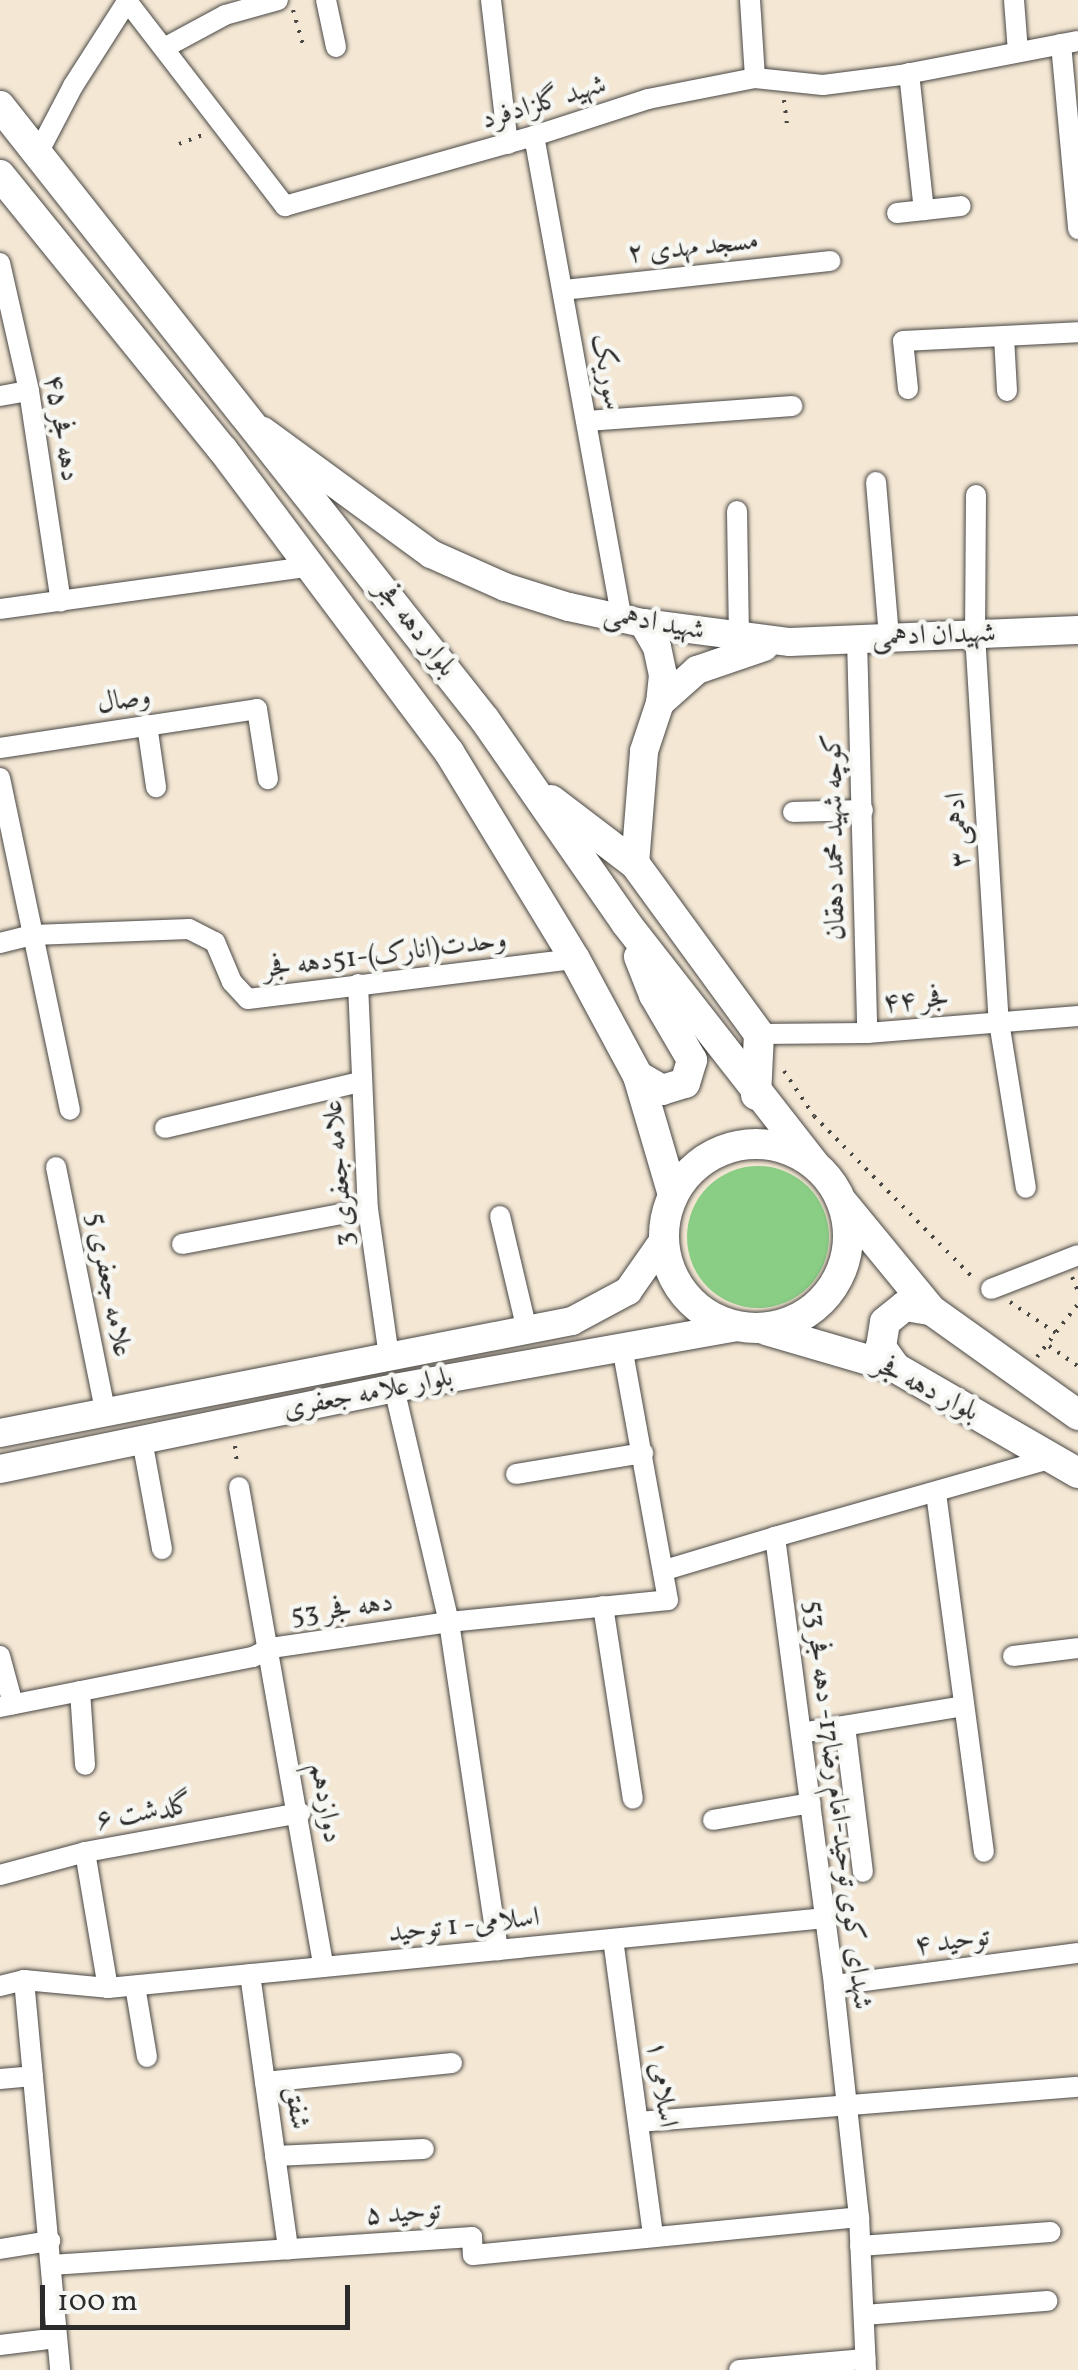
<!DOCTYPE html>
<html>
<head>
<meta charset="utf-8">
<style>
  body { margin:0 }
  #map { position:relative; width:1078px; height:2370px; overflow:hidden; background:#f4e7d4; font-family:Vollkorn,Amiri,serif }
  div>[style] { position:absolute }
  .green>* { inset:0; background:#8acd85 }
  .round { border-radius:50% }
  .path>* { height:4px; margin-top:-2px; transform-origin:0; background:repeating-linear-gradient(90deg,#494744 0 2.5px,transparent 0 10.5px) }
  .roads { filter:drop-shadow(0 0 2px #494744) drop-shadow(0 0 2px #494744) }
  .street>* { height:20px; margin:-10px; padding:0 10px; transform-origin:10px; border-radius:10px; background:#fff }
  .secondary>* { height:28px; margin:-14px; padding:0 14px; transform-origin:14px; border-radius:14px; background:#fff }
  .primary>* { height:30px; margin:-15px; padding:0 15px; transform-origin:15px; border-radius:15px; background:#fff }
  .primary>.ring { margin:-15px; padding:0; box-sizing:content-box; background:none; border:30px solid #fff; border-radius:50% }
  span { translate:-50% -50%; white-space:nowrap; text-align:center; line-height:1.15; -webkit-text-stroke:9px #f6f6f2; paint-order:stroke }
  .street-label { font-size:28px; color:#2b2b2b }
  .scale { position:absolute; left:40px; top:2285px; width:310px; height:45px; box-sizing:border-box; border:5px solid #2b2b2b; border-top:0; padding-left:12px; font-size:30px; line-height:35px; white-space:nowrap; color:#2b2b2b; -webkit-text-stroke:8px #f6f6f2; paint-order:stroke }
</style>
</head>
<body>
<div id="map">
  <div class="green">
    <i class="round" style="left:687px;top:1166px;width:142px;height:142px"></i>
  </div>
  <div class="path">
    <i style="left:293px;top:10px;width:35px;rotate:74deg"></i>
    <i style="left:784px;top:100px;width:31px;rotate:83deg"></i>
    <i style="left:179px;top:144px;width:26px;rotate:-21deg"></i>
    <i style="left:784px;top:1071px;width:54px;rotate:56.3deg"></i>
    <i style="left:814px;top:1116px;width:227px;rotate:45.5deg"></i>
    <i style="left:1072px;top:1277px;width:15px;rotate:67deg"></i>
    <i style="left:1010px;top:1302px;width:55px;rotate:34deg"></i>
    <i style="left:1049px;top:1346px;width:35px;rotate:35deg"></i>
    <i style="left:1037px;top:1357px;width:67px;rotate:-52.3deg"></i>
    <i style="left:235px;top:1446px;width:20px;rotate:84deg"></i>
  </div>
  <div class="roads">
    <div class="street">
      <i style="left:326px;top:0;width:48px;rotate:78deg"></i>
      <i style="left:491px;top:0;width:145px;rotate:83.3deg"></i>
      <i style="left:750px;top:0;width:78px;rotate:86.3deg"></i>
      <i style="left:1014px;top:0;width:52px;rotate:85.6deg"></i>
      <i style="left:127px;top:1px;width:259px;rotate:52.4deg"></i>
      <i style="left:285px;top:206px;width:259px;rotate:-15.7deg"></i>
      <i style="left:534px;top:136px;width:120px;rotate:-18deg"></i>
      <i style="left:648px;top:99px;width:109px;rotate:-11.1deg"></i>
      <i style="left:755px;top:78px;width:68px;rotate:5.9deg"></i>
      <i style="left:823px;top:85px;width:79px;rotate:-7.3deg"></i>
      <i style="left:901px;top:75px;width:180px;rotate:-10.9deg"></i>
      <i style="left:1061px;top:44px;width:186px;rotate:84.7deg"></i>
      <i style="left:164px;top:48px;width:69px;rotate:-28.4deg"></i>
      <i style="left:225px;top:15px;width:55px;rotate:-15.8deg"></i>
      <i style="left:909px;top:73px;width:138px;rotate:83.8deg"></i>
      <i style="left:534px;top:136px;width:490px;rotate:79.7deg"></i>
      <i style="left:38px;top:153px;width:76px;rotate:-62.4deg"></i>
      <i style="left:73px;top:86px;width:102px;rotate:-57.4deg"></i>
      <i style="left:897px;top:213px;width:64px;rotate:-6.2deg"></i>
      <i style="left:0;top:263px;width:131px;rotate:77.2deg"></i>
      <i style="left:29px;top:391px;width:213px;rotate:81.4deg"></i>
      <i style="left:563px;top:290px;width:269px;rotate:-6.2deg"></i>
      <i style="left:1004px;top:337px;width:54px;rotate:86.8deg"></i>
      <i style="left:908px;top:389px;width:48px;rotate:-95.9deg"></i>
      <i style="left:903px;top:341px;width:175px;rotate:-2.9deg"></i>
      <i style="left:0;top:396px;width:29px;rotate:-10deg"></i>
      <i style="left:587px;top:421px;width:206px;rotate:-4.2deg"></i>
      <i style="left:876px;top:482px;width:157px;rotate:85.2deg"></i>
      <i style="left:976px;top:495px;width:139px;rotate:90.4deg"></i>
      <i style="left:975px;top:634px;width:389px;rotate:86.5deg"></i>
      <i style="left:999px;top:1022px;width:168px;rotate:80.8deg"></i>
      <i style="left:737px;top:511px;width:126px;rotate:89.1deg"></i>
      <i style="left:0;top:609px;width:311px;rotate:-7.8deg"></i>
      <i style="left:857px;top:639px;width:394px;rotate:88.5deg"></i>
      <i style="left:147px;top:725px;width:63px;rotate:81.7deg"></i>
      <i style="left:0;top:748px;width:260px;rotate:-8.6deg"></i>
      <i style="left:257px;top:709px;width:71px;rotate:81.1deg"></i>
      <i style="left:0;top:778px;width:339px;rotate:78.1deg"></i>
      <i style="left:793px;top:812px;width:70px;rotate:-1.6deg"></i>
      <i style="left:0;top:943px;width:34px;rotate:-14deg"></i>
      <i style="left:33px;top:935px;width:156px;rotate:-2.2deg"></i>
      <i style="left:189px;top:929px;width:29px;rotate:27deg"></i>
      <i style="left:215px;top:942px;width:43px;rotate:67deg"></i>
      <i style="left:232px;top:982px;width:23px;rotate:47deg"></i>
      <i style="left:248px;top:999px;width:329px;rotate:-7deg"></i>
      <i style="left:358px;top:984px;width:225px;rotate:87.5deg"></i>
      <i style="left:368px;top:1209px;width:148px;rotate:81.9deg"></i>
      <i style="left:759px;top:1034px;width:108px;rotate:-0.5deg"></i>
      <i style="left:867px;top:1033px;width:212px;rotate:-4.6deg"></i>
      <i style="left:165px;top:1128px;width:200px;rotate:-13.3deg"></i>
      <i style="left:56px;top:1167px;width:252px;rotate:78.6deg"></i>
      <i style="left:500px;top:1216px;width:117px;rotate:76.7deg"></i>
      <i style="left:182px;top:1244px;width:189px;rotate:-10.7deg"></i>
      <i style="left:991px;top:1289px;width:93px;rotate:-21.3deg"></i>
      <i style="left:394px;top:1388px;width:240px;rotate:76.8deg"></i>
      <i style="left:449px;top:1622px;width:332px;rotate:81.5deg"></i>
      <i style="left:142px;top:1440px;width:111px;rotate:79.6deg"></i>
      <i style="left:516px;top:1474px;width:129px;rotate:-9.4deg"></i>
      <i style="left:239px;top:1487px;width:487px;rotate:80deg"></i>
      <i style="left:936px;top:1493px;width:362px;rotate:82.4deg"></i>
      <i style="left:665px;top:1570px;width:115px;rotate:-16.7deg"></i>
      <i style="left:603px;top:1606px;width:195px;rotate:81.2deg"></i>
      <i style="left:0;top:1656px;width:50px;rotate:74.8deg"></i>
      <i style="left:1013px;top:1656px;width:65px;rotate:-7deg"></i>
      <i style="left:80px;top:1691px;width:74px;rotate:86.1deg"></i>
      <i style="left:0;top:1707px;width:258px;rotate:-11.2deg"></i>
      <i style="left:253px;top:1657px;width:20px;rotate:-27deg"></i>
      <i style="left:271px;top:1648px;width:180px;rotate:-8.3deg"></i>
      <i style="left:449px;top:1622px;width:220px;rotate:-5.7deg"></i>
      <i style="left:668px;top:1600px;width:258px;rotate:-100.3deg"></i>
      <i style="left:845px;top:1726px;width:147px;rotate:83deg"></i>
      <i style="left:801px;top:1733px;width:165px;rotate:-9.4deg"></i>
      <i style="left:713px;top:1820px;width:99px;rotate:-9.8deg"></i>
      <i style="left:85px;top:1852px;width:138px;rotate:80.4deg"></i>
      <i style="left:0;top:1875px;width:88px;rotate:-15.1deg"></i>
      <i style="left:85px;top:1852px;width:219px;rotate:-10.3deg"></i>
      <i style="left:613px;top:1939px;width:300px;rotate:82.3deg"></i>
      <i style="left:250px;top:1974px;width:278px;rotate:82.1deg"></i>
      <i style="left:24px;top:1980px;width:392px;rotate:84.7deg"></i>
      <i style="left:834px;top:1985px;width:246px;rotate:-7.5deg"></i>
      <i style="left:0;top:1986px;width:25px;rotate:-14deg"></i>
      <i style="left:24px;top:1980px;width:84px;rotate:5.4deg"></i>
      <i style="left:108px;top:1988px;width:721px;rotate:-5.57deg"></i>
      <i style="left:135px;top:1986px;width:72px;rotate:80.4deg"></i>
      <i style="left:0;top:2079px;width:33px;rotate:-5deg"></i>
      <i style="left:265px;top:2082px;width:188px;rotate:-5.8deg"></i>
      <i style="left:639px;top:2122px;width:440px;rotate:-4.6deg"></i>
      <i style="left:275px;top:2156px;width:149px;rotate:-2.7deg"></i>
      <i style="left:860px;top:2246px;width:191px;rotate:-4.2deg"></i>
      <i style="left:0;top:2249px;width:51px;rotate:-9.1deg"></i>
      <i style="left:51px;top:2265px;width:422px;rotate:-3.8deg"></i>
      <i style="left:472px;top:2237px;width:18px;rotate:87deg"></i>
      <i style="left:473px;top:2255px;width:388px;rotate:-5.6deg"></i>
      <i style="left:864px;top:2315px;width:184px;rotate:-4.4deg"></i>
      <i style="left:0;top:2345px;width:57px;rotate:-7deg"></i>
      <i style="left:739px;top:2370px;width:127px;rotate:-5deg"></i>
      <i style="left:866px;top:2370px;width:153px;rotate:-92.6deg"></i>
      <i style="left:859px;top:2217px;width:233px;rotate:-96.2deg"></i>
      <i style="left:834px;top:1985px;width:452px;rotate:-97.5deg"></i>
      <i style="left:775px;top:1537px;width:291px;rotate:-15.9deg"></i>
    </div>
    <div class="secondary">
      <i style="left:263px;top:431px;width:208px;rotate:36.2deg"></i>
      <i style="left:431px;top:554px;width:81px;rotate:24deg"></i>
      <i style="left:505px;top:587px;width:67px;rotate:17.4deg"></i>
      <i style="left:569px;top:607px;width:76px;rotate:12.2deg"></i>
      <i style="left:643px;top:623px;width:148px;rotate:7.4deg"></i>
      <i style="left:790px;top:642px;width:288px;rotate:-2.4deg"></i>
      <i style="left:643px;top:623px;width:28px;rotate:60deg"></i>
      <i style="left:657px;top:647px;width:29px;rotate:78deg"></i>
      <i style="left:663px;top:675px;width:28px;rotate:96deg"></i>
      <i style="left:635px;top:864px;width:113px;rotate:-85.4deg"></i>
      <i style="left:644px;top:751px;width:51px;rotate:-71.6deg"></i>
      <i style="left:660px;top:703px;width:50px;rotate:-41.7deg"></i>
      <i style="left:697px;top:670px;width:71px;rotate:-18.9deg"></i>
      <i style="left:0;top:1433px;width:583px;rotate:-11.08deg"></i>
      <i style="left:572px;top:1321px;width:64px;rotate:-28.2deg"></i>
      <i style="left:628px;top:1291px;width:61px;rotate:-55deg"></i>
      <i style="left:0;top:1469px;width:402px;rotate:-11.6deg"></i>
      <i style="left:394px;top:1388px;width:349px;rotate:-10.1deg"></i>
    </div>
    <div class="primary">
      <i style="left:0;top:106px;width:782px;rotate:51.69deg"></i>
      <i style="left:485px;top:720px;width:247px;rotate:55.2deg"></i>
      <i style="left:626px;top:923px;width:306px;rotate:52deg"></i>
      <i style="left:0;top:175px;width:354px;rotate:51deg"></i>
      <i style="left:223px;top:450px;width:377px;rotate:53.2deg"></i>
      <i style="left:449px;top:752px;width:242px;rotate:58.7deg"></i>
      <i style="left:575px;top:959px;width:133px;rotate:61.7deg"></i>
      <i style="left:638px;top:1076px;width:124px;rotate:73.6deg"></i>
      <i style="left:551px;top:800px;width:106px;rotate:37.3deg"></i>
      <i style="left:635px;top:864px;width:210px;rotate:53.9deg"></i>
      <i style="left:759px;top:1034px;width:61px;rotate:92.8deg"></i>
      <i style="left:638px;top:1076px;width:28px;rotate:30deg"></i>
      <i style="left:662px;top:1090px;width:24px;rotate:-17deg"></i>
      <i style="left:685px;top:1083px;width:24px;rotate:-73deg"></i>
      <i style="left:692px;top:1060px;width:75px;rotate:-120.3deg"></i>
      <i style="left:654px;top:995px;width:41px;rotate:-111.5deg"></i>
      <i class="ring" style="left:664px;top:1144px;width:154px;height:154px"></i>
      <i style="left:844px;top:1204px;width:137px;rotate:50.6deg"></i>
      <i style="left:931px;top:1310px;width:181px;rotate:35.5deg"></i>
      <i style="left:766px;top:1330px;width:135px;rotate:16.3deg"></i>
      <i style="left:896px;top:1368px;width:210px;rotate:30deg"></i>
      <i style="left:896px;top:1368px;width:26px;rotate:-126deg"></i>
      <i style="left:881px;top:1347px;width:25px;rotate:-81deg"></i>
      <i style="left:885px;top:1322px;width:26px;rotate:-39deg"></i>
      <i style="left:905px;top:1306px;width:26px;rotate:9deg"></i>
    </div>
  </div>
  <div class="street-label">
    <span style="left:544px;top:103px;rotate:-17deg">شهید گلزادفرد</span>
    <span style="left:693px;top:248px;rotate:-6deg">مسجد مهدی ۲</span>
    <span style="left:606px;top:372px;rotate:80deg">سوریک</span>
    <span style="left:61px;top:428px;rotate:81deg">دهه فجر ۴۵</span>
    <span style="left:654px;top:623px;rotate:10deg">شهید ادهمی</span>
    <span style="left:415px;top:629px;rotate:52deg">بلوار دهه فجر</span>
    <span style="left:934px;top:636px;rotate:-2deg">شهیدان ادهمی</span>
    <span style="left:124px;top:701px;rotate:-9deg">وصال</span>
    <span style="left:959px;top:830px;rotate:-94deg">ادهمی ۳</span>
    <span style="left:835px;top:837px;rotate:-91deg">کوچه شهید محمد دهقان</span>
    <span style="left:385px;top:955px;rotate:-7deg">وحدت(انارک)-51دهه فجر</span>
    <span style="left:916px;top:1001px;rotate:-5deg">فجر ۴۴</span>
    <span style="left:340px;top:1173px;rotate:-95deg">علامه جعفری 3</span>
    <span style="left:108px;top:1285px;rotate:79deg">علامه جعفری 5</span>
    <span style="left:926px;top:1389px;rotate:27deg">بلوار دهه فجر</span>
    <span style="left:368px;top:1394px;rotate:-11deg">بلوار علامه جعفری</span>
    <span style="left:342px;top:1610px;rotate:-8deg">دهه فجر 53</span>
    <span style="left:325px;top:1803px;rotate:80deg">دوازدهم</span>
    <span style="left:837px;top:1805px;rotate:83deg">شهدای کوی توحید-امام رضا17- دهه فجر 53</span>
    <span style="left:144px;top:1813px;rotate:-10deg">گلدشت ۶</span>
    <span style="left:464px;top:1926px;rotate:-6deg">اسلامی- 1 توحید</span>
    <span style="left:952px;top:1942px;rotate:-7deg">توحید ۴</span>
    <span style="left:661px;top:2084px;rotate:82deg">اسلامی ۱</span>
    <span style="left:296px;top:2108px;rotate:82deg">شفق</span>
    <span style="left:403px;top:2214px;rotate:-4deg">توحید ۵</span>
  </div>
  <div class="scale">100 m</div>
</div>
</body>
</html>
